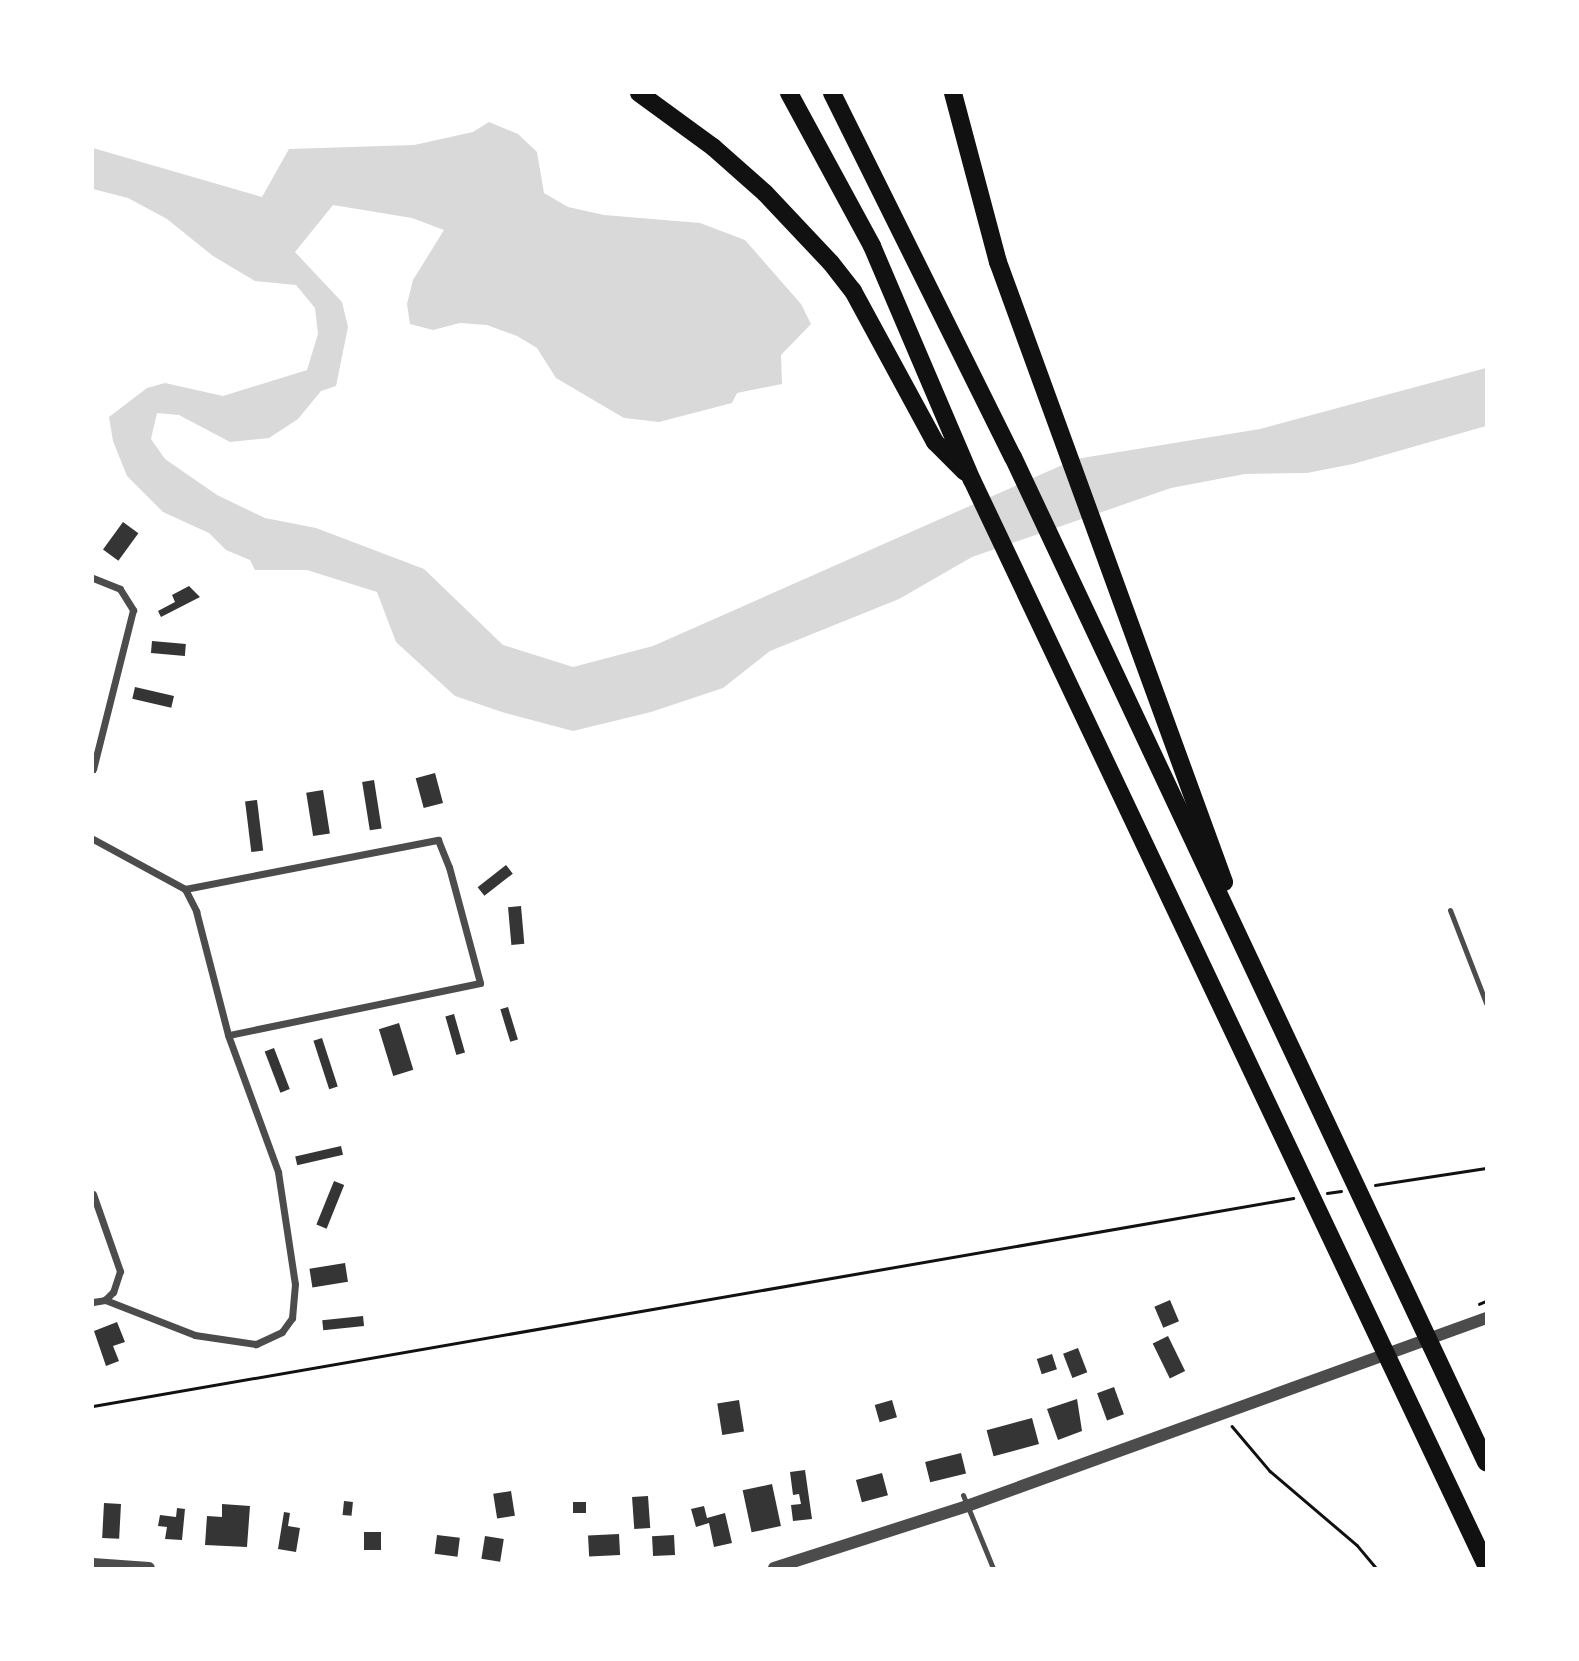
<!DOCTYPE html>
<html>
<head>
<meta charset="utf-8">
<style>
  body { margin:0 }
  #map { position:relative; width:1579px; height:1661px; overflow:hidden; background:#fff; font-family:Lato,sans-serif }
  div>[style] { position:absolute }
  .water>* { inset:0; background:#d9d9d9 }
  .building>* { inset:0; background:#353535; transform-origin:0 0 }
  .path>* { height:2.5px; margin:-1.25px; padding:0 1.25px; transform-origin:1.25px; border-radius:1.25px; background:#111 }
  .service>* { height:5px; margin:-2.5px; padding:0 2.5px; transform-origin:2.5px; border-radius:2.5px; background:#4c4c4c }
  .minor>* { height:7px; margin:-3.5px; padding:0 3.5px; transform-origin:3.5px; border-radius:3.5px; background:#4c4c4c }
  .tertiary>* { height:12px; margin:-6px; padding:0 6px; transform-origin:6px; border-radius:6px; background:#4c4c4c }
  .motorway>* { height:18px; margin:-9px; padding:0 9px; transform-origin:9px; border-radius:9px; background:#111 }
  span { translate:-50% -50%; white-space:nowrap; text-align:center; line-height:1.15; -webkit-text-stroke:5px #fff; paint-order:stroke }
  .frame { position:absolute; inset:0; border:94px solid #fff; pointer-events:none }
</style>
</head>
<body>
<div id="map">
  <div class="water">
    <i style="clip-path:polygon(489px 122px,518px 134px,537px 152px,544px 193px,568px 207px,604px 215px,700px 223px,745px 240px,801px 304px,811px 324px,781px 355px,782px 384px,737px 393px,732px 403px,659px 422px,624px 418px,556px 378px,537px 348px,517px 336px,487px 325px,460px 323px,433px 330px,410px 324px,407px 304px,413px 280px,444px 230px,412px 218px,333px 205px,295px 252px,342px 302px,348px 327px,336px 386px,321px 391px,298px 419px,269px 438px,230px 442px,179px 415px,157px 413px,151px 439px,165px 459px,217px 495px,265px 518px,316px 528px,424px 569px,503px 645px,573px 667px,653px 646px,1076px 459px,1260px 429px,1486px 368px,1486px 426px,1353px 464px,1307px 473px,1245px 474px,1171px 488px,972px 557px,899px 599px,770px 651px,723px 688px,651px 712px,573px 731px,505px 713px,455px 696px,396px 642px,377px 592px,307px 570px,255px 570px,250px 560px,226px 550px,209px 533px,163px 512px,127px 476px,113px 441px,109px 417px,147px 388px,165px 383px,223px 396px,307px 370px,318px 334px,315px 308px,296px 285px,255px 281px,213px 256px,167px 219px,128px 198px,93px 189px,93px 148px,262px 197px,289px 149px,414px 145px,473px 132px)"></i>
  </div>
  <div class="building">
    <i style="left:123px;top:522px;width:19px;height:34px;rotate:36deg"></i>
    <i style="clip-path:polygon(189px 586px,200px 597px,161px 617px,158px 611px,175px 602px,172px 595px)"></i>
    <i style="left:152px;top:641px;width:34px;height:12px;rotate:5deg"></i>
    <i style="left:135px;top:687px;width:40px;height:12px;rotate:13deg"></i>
    <i style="left:435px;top:773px;width:31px;height:20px;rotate:75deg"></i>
    <i style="left:374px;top:780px;width:49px;height:12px;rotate:81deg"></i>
    <i style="left:323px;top:790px;width:44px;height:17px;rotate:81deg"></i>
    <i style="left:257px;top:800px;width:51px;height:12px;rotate:83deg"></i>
    <i style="left:506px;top:865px;width:11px;height:36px;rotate:52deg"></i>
    <i style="left:521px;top:906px;width:38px;height:13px;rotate:85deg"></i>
    <i style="left:508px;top:1007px;width:34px;height:8px;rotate:73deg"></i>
    <i style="left:454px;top:1014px;width:40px;height:9px;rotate:74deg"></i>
    <i style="left:399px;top:1023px;width:49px;height:21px;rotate:73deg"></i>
    <i style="left:322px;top:1038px;width:51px;height:9px;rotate:72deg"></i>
    <i style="left:274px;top:1048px;width:44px;height:10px;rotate:69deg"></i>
    <i style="left:341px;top:1146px;width:9px;height:47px;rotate:77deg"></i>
    <i style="left:334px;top:1181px;width:11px;height:47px;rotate:22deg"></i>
    <i style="left:345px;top:1263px;width:19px;height:36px;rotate:81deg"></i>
    <i style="left:1170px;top:1300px;width:23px;height:17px;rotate:67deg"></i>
    <i style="left:363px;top:1316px;width:10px;height:41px;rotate:84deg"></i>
    <i style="clip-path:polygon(117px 1322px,125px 1342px,113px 1346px,119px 1361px,106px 1366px,94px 1331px)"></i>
    <i style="left:1168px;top:1336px;width:39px;height:17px;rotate:64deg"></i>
    <i style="left:1078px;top:1348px;width:26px;height:16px;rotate:69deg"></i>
    <i style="left:1052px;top:1354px;width:16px;height:16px;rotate:72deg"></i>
    <i style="left:1114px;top:1387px;width:29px;height:18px;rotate:70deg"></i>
    <i style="clip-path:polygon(1077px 1399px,1082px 1431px,1058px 1440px,1047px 1409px)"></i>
    <i style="left:739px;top:1400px;width:32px;height:22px;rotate:81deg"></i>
    <i style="left:892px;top:1400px;width:18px;height:18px;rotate:74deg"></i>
    <i style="left:1032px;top:1418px;width:27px;height:47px;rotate:75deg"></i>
    <i style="left:961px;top:1453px;width:21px;height:37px;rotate:76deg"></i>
    <i style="clip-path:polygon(805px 1470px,812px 1519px,793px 1521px,791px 1505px,801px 1504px,799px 1494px,793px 1495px,790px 1472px)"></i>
    <i style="left:882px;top:1473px;width:23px;height:27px;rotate:75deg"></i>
    <i style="left:772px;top:1484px;width:43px;height:30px;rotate:78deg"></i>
    <i style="left:511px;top:1491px;width:25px;height:18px;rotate:81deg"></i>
    <i style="left:648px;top:1496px;width:32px;height:16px;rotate:86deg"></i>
    <i style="left:344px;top:1501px;width:9px;height:14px;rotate:6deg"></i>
    <i style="left:573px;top:1502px;width:13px;height:11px"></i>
    <i style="left:104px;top:1503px;width:17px;height:35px;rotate:3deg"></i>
    <i style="clip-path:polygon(222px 1504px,250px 1506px,247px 1547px,205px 1545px,207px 1516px,222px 1517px)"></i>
    <i style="clip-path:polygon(704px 1506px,707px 1518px,725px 1513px,732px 1543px,714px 1547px,709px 1523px,696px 1527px,691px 1509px)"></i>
    <i style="clip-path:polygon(177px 1508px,185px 1509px,182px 1540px,165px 1539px,167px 1527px,158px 1526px,160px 1515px,176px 1517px)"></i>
    <i style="clip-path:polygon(284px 1512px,290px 1513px,288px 1526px,300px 1528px,296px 1552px,278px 1549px)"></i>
    <i style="left:364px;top:1532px;width:17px;height:18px"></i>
    <i style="left:619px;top:1534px;width:21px;height:31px;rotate:87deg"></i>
    <i style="left:437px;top:1535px;width:23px;height:19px;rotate:7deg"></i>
    <i style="left:674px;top:1535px;width:20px;height:22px;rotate:87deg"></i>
    <i style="left:485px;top:1536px;width:19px;height:23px;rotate:9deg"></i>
  </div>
  <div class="path">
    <i style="left:1375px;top:1185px;width:112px;rotate:-8.7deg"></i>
    <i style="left:1327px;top:1193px;width:14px;rotate:-8deg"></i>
    <i style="left:1479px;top:1304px;width:8px;rotate:-23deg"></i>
    <i style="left:93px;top:1406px;width:1218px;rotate:-9.83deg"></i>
    <i style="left:1232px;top:1426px;width:59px;rotate:49.8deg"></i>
    <i style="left:1270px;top:1471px;width:114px;rotate:40.4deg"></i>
    <i style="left:1357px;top:1545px;width:30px;rotate:50deg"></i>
  </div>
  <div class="service">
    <i style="left:1450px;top:910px;width:100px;rotate:68.8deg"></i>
    <i style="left:963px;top:1495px;width:79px;rotate:67.7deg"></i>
  </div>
  <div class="minor">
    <i style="left:93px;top:578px;width:29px;rotate:22deg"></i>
    <i style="left:120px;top:589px;width:25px;rotate:58deg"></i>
    <i style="left:133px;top:610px;width:164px;rotate:104.1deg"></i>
    <i style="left:93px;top:839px;width:105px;rotate:28.5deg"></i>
    <i style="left:185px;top:889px;width:25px;rotate:63deg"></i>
    <i style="left:196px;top:911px;width:128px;rotate:75.5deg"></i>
    <i style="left:228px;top:1035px;width:146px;rotate:69.9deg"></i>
    <i style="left:278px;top:1172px;width:113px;rotate:81.4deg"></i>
    <i style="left:295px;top:1284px;width:34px;rotate:95deg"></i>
    <i style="left:292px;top:1318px;width:17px;rotate:126deg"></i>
    <i style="left:282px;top:1332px;width:29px;rotate:155deg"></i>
    <i style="left:256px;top:1344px;width:62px;rotate:-171.6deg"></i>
    <i style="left:195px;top:1335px;width:97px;rotate:-158.7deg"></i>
    <i style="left:185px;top:889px;width:258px;rotate:-11deg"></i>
    <i style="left:438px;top:840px;width:29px;rotate:68deg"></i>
    <i style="left:449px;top:867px;width:120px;rotate:75deg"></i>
    <i style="left:480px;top:983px;width:257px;rotate:168.3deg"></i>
    <i style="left:93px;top:1194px;width:82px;rotate:70.7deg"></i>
    <i style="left:120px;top:1271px;width:22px;rotate:108deg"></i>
    <i style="left:113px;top:1292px;width:11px;rotate:135deg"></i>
    <i style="left:93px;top:1302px;width:12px;rotate:-9deg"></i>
  </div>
  <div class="tertiary">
    <i style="left:93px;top:1564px;width:56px;rotate:4.1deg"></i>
    <i style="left:774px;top:1568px;width:203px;rotate:-17.8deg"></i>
    <i style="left:967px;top:1506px;width:552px;rotate:-19.91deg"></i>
  </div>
  <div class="motorway">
    <i style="left:639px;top:93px;width:92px;rotate:36.1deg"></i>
    <i style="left:713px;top:147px;width:69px;rotate:41.5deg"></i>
    <i style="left:765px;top:193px;width:96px;rotate:46.7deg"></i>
    <i style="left:831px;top:263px;width:36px;rotate:52deg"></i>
    <i style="left:853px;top:291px;width:172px;rotate:61.5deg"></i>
    <i style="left:935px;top:442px;width:42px;rotate:45deg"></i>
    <i style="left:789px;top:93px;width:174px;rotate:61.5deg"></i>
    <i style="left:872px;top:246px;width:254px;rotate:66.9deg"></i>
    <i style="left:972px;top:480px;width:1201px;rotate:64.65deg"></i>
    <i style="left:832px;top:93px;width:407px;rotate:63.6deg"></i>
    <i style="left:1013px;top:457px;width:1111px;rotate:64.8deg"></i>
    <i style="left:953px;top:93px;width:175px;rotate:75.1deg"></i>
    <i style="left:998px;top:262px;width:660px;rotate:69.97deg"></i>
  </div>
  <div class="frame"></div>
</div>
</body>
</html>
